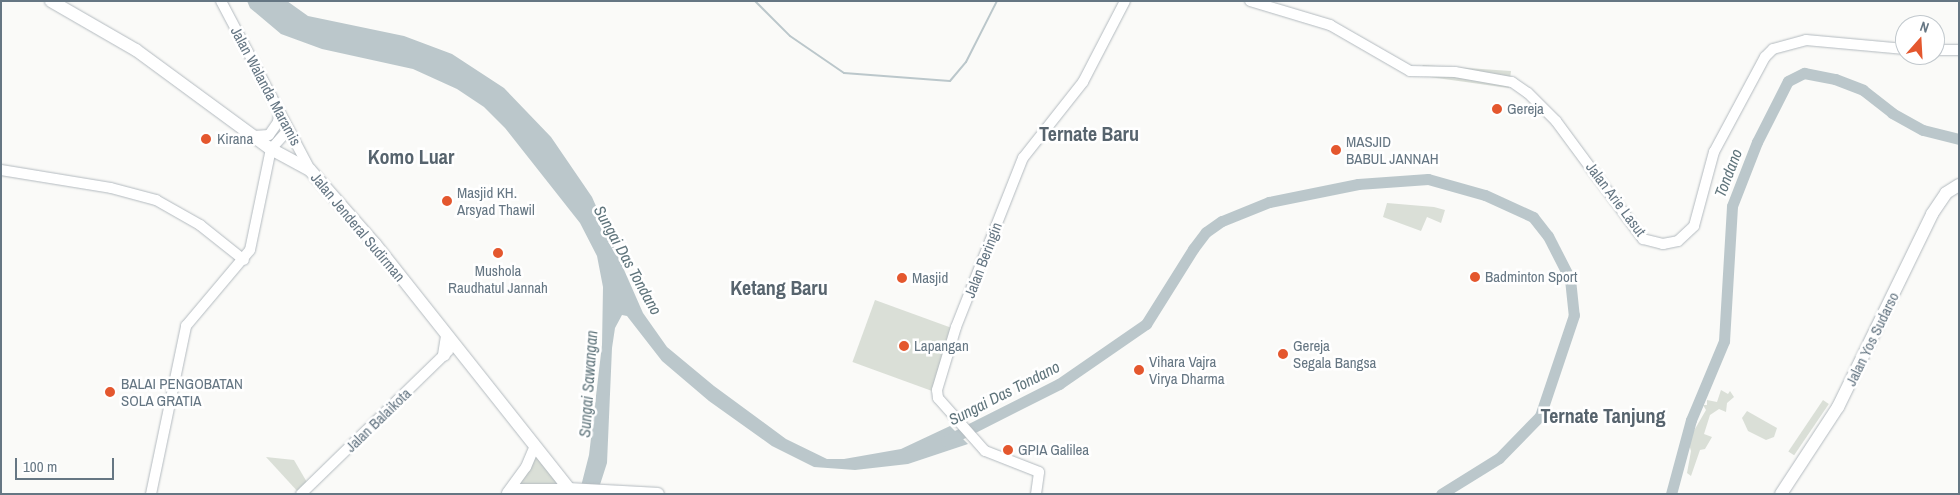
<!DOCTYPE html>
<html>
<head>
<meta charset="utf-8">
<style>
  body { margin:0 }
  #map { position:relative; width:1960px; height:495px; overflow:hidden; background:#fafaf8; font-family:"Archivo Narrow",sans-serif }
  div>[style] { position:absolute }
  .green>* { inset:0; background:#dadfd7; transform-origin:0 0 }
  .water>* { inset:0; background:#bbc7cb }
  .stream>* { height:2px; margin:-1px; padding:0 1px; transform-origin:1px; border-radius:1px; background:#bbc7cb }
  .river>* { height:11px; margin:-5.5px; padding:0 5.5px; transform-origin:5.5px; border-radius:5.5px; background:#bbc7cb }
  .roads { filter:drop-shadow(0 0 1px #b3babf) drop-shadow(0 0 1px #b3babf) }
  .secondary>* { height:10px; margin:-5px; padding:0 5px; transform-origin:5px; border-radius:5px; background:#fff }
  .highway>* { height:12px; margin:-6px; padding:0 6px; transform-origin:6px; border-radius:6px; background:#fff }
  .dots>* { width:14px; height:14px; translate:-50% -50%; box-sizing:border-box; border:2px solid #fff; border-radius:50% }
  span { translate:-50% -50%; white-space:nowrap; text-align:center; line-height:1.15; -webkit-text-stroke:5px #fff; paint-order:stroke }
  .street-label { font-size:15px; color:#657683 }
  .poi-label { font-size:15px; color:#657683 }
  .left { translate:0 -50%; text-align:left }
  .water-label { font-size:16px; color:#60757c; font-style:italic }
  .district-label { font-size:20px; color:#57646e; font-weight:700 }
  .frame { position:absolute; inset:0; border:2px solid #657683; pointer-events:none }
  .north { position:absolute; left:1895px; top:15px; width:50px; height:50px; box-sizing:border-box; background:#fff; border:1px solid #c1c8cd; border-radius:50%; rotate:19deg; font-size:14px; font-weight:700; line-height:20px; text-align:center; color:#657683 }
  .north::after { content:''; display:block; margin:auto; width:18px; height:22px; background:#e4572e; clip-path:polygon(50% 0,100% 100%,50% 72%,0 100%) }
  .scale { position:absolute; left:15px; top:458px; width:99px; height:22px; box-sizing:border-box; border:2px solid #657683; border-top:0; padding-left:6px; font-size:15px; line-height:18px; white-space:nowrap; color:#657683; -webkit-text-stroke:4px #fff; paint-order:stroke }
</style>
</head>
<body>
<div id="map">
  <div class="green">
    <i style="clip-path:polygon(1423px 65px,1511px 71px,1509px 88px,1415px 75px)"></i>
    <i style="clip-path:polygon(1387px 203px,1434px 207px,1445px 210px,1441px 223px,1427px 217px,1421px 231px,1383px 217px)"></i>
    <i style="left:875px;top:300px;width:84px;height:66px;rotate:20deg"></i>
    <i style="clip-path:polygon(1721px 390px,1728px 394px,1730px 391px,1734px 397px,1727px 403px,1726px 412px,1719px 409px,1710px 415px,1704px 434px,1712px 437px,1705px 449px,1700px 450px,1691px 476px,1687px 473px,1691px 451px,1688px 441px,1706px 410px,1703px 405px,1707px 405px,1707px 400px,1717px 402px)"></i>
    <i style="left:1823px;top:400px;width:7px;height:62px;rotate:34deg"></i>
    <i style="clip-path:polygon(1747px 411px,1777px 428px,1774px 437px,1766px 440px,1748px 431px,1742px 418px)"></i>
    <i style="clip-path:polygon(535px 448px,566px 487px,513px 488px)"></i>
    <i style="clip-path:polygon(266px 457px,294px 460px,308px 484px,299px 493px)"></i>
  </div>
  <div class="water">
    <i style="clip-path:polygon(247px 1px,287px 1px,308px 16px,404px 36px,452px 54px,504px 88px,551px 137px,592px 197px,643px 313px,667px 347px,714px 386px,786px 439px,827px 459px,844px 459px,901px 449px,950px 426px,968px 444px,908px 464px,855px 470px,814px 467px,772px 446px,709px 401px,662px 361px,627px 316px,622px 315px,615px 328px,612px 348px,607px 463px,597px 494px,579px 494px,589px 455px,602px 345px,603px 287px,597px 256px,580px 223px,505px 128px,484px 107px,457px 89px,413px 69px,322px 49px,281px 34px,250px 8px)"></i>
  </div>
  <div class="stream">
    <i style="left:755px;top:1px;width:49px;rotate:45deg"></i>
    <i style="left:790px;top:36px;width:65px;rotate:34.4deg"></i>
    <i style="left:844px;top:73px;width:106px;rotate:4.3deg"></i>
    <i style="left:950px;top:81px;width:25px;rotate:-50deg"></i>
    <i style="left:966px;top:62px;width:68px;rotate:-63.1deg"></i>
  </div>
  <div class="river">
    <i style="left:946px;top:441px;width:127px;rotate:-26.8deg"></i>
    <i style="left:1059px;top:384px;width:106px;rotate:-34.6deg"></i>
    <i style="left:1146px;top:324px;width:89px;rotate:-57.9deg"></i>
    <i style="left:1193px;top:249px;width:21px;rotate:-53deg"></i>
    <i style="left:1206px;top:232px;width:19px;rotate:-35deg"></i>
    <i style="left:1222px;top:221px;width:51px;rotate:-22deg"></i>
    <i style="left:1269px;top:202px;width:91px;rotate:-11.4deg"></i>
    <i style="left:1358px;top:184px;width:70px;rotate:-4.1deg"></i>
    <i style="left:1428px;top:179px;width:59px;rotate:15.7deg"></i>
    <i style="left:1485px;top:195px;width:53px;rotate:24.6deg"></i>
    <i style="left:1533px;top:217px;width:24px;rotate:52deg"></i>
    <i style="left:1548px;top:236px;width:48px;rotate:62.9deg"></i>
    <i style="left:1570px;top:279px;width:36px;rotate:84deg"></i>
    <i style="left:1574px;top:315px;width:107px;rotate:108.6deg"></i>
    <i style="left:1540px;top:416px;width:59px;rotate:134.3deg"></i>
    <i style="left:1499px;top:458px;width:68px;rotate:148.2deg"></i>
    <i style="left:1671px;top:494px;width:77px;rotate:-74.9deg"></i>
    <i style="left:1691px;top:420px;width:86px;rotate:-67.3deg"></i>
    <i style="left:1724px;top:341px;width:135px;rotate:-86.6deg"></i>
    <i style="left:1732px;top:206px;width:69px;rotate:-68.7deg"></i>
    <i style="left:1757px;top:142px;width:68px;rotate:-63.1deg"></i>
    <i style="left:1788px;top:81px;width:18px;rotate:-27deg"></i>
    <i style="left:1804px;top:73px;width:32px;rotate:11deg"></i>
    <i style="left:1835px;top:79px;width:30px;rotate:21deg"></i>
    <i style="left:1863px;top:90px;width:37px;rotate:38deg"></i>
    <i style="left:1892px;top:113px;width:35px;rotate:29deg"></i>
    <i style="left:1923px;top:130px;width:37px;rotate:14deg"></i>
  </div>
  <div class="roads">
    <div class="secondary">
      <i style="left:221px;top:1px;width:191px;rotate:62.2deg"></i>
      <i style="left:1250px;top:1px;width:84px;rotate:16.7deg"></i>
      <i style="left:1330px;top:25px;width:92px;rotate:29.9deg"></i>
      <i style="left:1410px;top:71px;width:45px;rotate:1.3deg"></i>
      <i style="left:1455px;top:72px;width:58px;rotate:10deg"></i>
      <i style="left:1512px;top:82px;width:19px;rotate:35deg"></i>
      <i style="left:1528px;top:93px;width:40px;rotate:45deg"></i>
      <i style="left:1556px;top:121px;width:147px;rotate:53.6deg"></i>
      <i style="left:1643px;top:239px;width:21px;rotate:14deg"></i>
      <i style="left:1663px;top:244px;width:15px;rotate:-11deg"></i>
      <i style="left:1678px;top:241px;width:22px;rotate:-43deg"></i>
      <i style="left:1694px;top:226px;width:77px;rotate:-74.9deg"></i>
      <i style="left:1714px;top:152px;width:108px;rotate:-61.8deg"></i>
      <i style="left:1765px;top:57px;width:11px;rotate:-45deg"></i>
      <i style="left:1773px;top:49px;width:34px;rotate:-15deg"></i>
      <i style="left:1806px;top:40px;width:99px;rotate:5.2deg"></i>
      <i style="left:1935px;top:50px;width:24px"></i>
      <i style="left:254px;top:136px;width:15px;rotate:-4deg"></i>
      <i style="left:269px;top:135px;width:16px;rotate:-55deg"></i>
      <i style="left:278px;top:122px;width:8px;rotate:-83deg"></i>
      <i style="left:1px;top:170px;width:111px;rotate:9.3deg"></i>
      <i style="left:111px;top:188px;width:47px;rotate:14.9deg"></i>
      <i style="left:156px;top:200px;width:51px;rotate:29.6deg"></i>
      <i style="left:200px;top:225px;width:56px;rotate:38.5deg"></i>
      <i style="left:511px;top:489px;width:58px"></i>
      <i style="left:507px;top:493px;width:32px;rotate:-54deg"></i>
      <i style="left:526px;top:467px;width:23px;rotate:-67deg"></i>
      <i style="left:151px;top:494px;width:172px;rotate:-78.2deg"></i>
      <i style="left:186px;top:326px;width:99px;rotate:-49.9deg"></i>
      <i style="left:250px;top:250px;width:103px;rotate:-78.3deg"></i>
      <i style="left:271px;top:149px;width:25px;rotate:-48deg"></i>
      <i style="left:301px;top:494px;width:206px;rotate:-44.2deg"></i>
      <i style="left:1036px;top:494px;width:22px;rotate:-82deg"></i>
      <i style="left:1039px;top:472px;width:58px;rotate:-158.7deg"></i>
      <i style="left:985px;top:451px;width:71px;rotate:-131.6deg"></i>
      <i style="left:938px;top:398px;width:8px;rotate:-97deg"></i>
      <i style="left:937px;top:390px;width:66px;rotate:-73.2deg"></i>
      <i style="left:956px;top:327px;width:182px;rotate:-68.4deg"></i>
      <i style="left:1023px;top:158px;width:97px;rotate:-51.7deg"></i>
      <i style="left:1083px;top:82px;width:91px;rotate:-62.6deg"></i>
    </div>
    <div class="highway">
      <i style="left:51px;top:1px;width:98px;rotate:30deg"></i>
      <i style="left:136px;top:50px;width:167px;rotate:36.3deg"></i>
      <i style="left:271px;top:149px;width:44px;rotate:28.3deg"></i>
      <i style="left:310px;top:170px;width:98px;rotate:48.7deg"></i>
      <i style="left:375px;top:244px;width:313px;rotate:51.6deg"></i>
      <i style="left:569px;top:489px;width:89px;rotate:3.2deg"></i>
      <i style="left:444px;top:355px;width:18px;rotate:-81deg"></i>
      <i style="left:1781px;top:494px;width:104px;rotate:-56.8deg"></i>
      <i style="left:1838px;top:407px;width:215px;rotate:-64deg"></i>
      <i style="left:1932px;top:214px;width:25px;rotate:-56deg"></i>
      <i style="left:1946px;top:193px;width:15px;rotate:-32deg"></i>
    </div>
  </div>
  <div class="dots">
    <i style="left:1497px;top:109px;background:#e4572e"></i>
    <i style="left:206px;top:139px;background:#e4572e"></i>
    <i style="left:1336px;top:150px;background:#e4572e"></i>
    <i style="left:447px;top:201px;background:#e4572e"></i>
    <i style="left:498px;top:253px;background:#e4572e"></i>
    <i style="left:1475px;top:277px;background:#e4572e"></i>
    <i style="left:902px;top:278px;background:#e4572e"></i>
    <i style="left:904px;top:346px;background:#e4572e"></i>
    <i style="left:1283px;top:354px;background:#e4572e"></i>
    <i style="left:1139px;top:370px;background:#e4572e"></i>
    <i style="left:110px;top:392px;background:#e4572e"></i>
    <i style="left:1008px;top:450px;background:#e4572e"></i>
  </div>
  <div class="street-label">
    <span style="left:266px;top:86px;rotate:62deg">Jalan Walanda Maramis</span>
    <span style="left:1616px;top:199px;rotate:53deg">Jalan Arie Lasut</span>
    <span style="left:358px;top:227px;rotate:50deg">Jalan Jenderal Sudirman</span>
    <span style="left:983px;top:260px;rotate:-69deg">Jalan Beringin</span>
    <span style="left:1872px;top:339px;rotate:-64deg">Jalan Yos Sudarso</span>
    <span style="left:378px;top:420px;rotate:-44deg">Jalan Balaikota</span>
  </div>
  <div class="poi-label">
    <span class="left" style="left:1507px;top:109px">Gereja</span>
    <span class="left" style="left:217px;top:139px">Kirana</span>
    <span class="left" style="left:1346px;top:150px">MASJID<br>BABUL JANNAH</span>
    <span class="left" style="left:457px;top:201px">Masjid KH.<br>Arsyad Thawil</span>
    <span style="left:498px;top:279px">Mushola<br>Raudhatul Jannah</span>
    <span class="left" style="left:1485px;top:277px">Badminton Sport</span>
    <span class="left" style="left:912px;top:278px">Masjid</span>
    <span class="left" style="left:1293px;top:354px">Gereja<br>Segala Bangsa</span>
    <span class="left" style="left:914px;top:346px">Lapangan</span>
    <span class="left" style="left:1149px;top:370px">Vihara Vajra<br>Virya Dharma</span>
    <span class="left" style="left:121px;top:392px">BALAI PENGOBATAN<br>SOLA GRATIA</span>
    <span class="left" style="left:1018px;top:450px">GPIA Galilea</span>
  </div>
  <div class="water-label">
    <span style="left:1728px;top:173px;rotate:-69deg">Tondano</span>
    <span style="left:628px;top:260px;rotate:61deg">Sungai Das Tondano</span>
    <span style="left:588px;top:384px;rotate:-86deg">Sungai Sawangan</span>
    <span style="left:1004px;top:393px;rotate:-27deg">Sungai Das Tondano</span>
  </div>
  <div class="district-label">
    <span style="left:1089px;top:133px">Ternate Baru</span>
    <span style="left:411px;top:156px">Komo Luar</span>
    <span style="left:779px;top:287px">Ketang Baru</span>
    <span style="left:1603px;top:415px">Ternate Tanjung</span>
  </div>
  <div class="frame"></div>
  <div class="north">N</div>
  <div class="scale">100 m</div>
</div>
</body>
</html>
